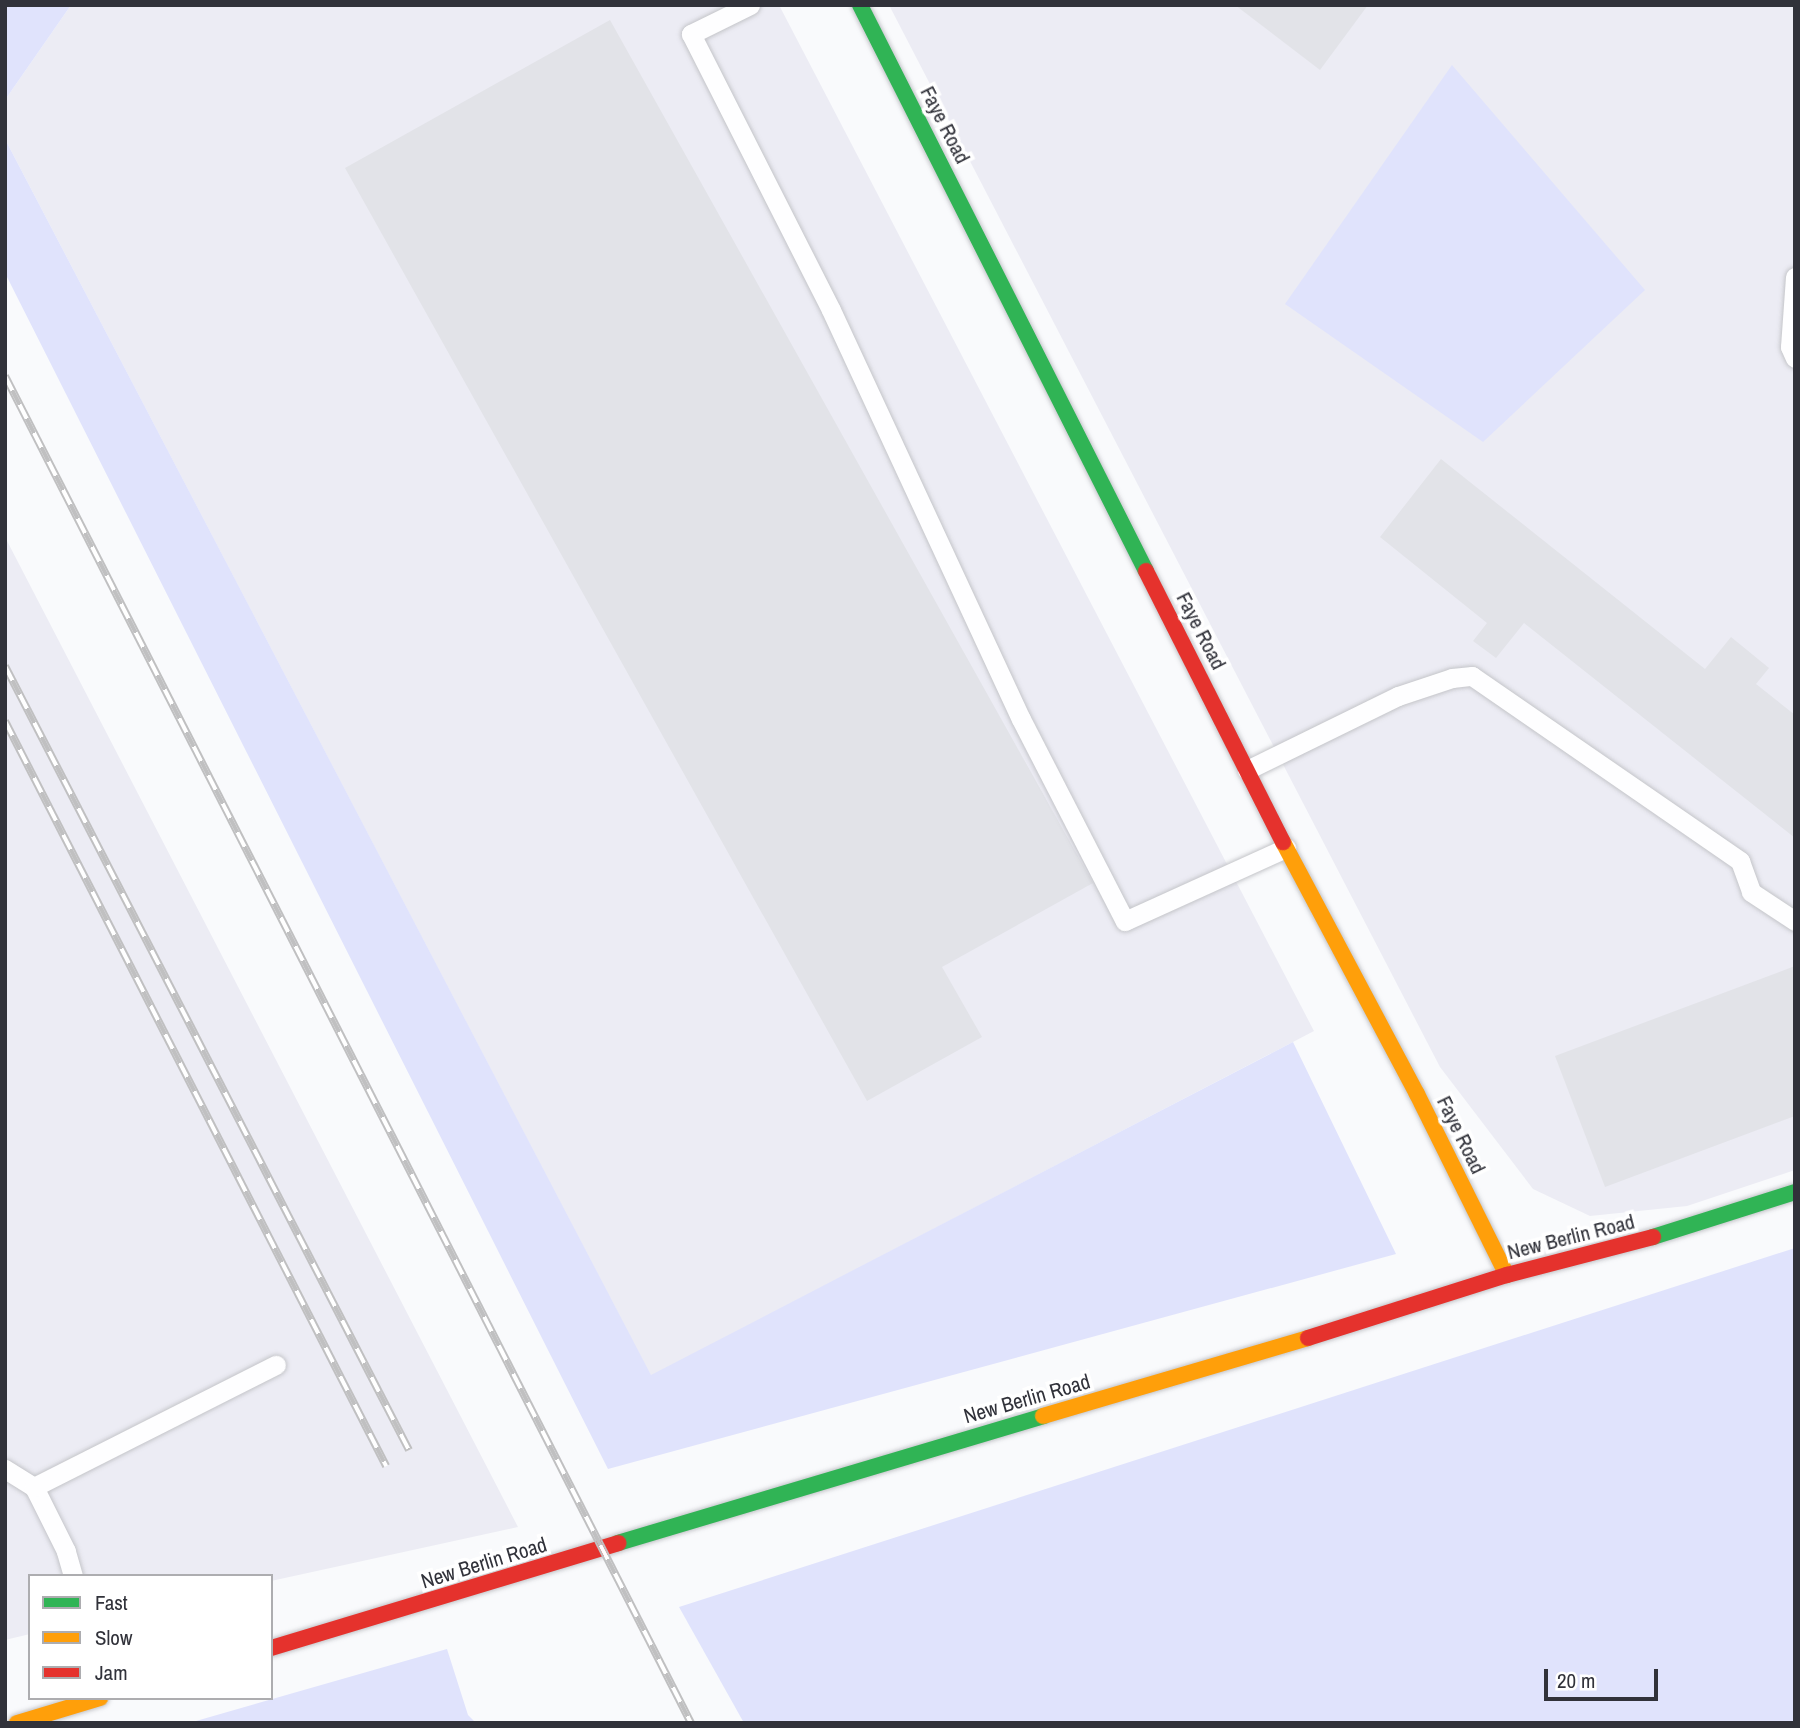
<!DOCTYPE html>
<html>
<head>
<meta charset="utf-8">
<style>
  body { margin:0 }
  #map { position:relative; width:1800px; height:1728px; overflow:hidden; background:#f9fafc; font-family:"Archivo Narrow",sans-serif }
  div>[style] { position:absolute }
  .built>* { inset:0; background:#ececf4 }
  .green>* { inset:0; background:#e0e3fc }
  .building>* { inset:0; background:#e2e3e8 }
  .roads { filter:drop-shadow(0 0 2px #c4c5c9) drop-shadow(0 0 2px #c4c5c9) }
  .lane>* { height:19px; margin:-9.5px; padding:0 9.5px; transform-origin:9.5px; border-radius:9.5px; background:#fefeff }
  .fast>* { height:16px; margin:-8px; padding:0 8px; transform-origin:8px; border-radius:8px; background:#30b455 }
  .slow>* { height:16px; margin:-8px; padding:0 8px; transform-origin:8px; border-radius:8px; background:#ff9f0a }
  .jam>* { height:16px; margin:-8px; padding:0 8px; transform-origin:8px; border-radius:8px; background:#e5322d }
  .rail>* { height:8px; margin-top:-4px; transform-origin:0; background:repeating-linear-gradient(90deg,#fff 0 16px,#c0c0c1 0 32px); box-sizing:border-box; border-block:2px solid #c0c0c1 }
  span { translate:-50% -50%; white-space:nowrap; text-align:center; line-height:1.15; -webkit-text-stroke:7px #fff; paint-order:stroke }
  .street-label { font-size:21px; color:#31323a }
  .frame { position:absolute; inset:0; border:7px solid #31323a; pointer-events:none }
  .legend { position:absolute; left:28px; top:1574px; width:245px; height:126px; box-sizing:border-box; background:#fff; border:2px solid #adadb0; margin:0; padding:9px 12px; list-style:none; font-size:21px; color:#31323a }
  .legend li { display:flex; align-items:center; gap:14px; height:35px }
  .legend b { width:35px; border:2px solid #adadb0 }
  .scale { position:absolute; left:1544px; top:1669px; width:114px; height:32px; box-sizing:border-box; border:4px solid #31323a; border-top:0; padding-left:9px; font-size:21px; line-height:24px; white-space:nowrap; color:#31323a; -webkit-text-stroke:5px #fff; paint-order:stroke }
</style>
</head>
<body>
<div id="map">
  <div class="built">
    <i style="clip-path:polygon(71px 5px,779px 5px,1314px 1031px,651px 1376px,5px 139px,5px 100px)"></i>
    <i style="clip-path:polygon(889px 5px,1795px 5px,1795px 1170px,1687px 1206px,1590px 1216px,1533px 1189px,1440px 1067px)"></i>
    <i style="clip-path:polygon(5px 537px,518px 1527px,271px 1581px,271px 1576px,30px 1576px,30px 1634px,5px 1640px)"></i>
  </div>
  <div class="green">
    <i style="clip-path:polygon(5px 5px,71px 5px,5px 100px)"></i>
    <i style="clip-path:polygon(1452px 65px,1645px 290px,1483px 442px,1285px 304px)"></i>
    <i style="clip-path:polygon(5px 139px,651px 1375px,1293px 1042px,1396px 1254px,608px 1469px,5px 273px)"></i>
    <i style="clip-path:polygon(1795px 1248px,1795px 1723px,744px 1723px,679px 1607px)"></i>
    <i style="clip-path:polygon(447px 1649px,468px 1715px,476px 1723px,189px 1723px)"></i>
  </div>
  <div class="building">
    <i style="clip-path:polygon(1235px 5px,1368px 5px,1320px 70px)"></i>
    <i style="clip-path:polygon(610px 20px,1093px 883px,942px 967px,982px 1037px,867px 1101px,345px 168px)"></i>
    <i style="clip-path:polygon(1441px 459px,1705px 669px,1731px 637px,1769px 668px,1756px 684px,1795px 715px,1795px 838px,1524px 623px,1496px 658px,1473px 641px,1487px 623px,1380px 537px)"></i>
    <i style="clip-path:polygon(1795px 966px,1795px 1116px,1605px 1187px,1555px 1056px)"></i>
  </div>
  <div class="roads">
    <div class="lane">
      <i style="left:750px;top:5px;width:66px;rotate:153.8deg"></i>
      <i style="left:691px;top:34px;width:309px;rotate:63.1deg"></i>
      <i style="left:831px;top:310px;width:451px;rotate:65.1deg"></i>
      <i style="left:1021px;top:719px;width:227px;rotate:62.8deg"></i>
      <i style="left:1125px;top:921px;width:177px;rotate:-24.4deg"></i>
      <i style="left:1795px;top:277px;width:70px;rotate:94.1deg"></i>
      <i style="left:1790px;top:347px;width:12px;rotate:66deg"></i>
      <i style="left:1247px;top:770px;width:168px;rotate:-26.1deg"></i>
      <i style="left:1398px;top:696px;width:57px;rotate:-18.4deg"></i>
      <i style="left:1452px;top:678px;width:20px;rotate:-6deg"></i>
      <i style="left:1472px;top:676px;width:326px;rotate:34.6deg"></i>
      <i style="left:1740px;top:861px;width:33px;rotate:70deg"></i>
      <i style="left:1751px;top:892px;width:53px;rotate:33.4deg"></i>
      <i style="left:5px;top:1469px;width:34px;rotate:32deg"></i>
      <i style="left:73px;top:1576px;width:26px;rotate:-106deg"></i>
      <i style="left:66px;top:1551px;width:72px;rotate:-116.6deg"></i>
      <i style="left:34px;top:1487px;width:271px;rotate:-26.8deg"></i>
    </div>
    <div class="fast">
      <i style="left:860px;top:5px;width:634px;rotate:63.19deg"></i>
      <i style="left:1653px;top:1237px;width:149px;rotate:-17.6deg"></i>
      <i style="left:618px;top:1543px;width:444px;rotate:-16.6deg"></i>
    </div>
    <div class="slow">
      <i style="left:1283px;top:842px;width:285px;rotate:62deg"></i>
      <i style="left:1417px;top:1094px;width:202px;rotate:63.6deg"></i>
      <i style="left:1043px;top:1416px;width:276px;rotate:-16.4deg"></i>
      <i style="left:17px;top:1723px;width:87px;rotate:-16.8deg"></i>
    </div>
    <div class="jam">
      <i style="left:1146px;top:571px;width:304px;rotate:63.2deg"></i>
      <i style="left:1308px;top:1338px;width:209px;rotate:-17.6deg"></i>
      <i style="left:1507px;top:1275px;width:151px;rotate:-14.6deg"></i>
      <i style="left:271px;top:1648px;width:363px;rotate:-16.8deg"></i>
    </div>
  </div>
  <div class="rail">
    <i style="left:5px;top:376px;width:1512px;rotate:63.01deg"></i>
    <i style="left:5px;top:666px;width:882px;rotate:62.74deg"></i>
    <i style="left:5px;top:721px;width:837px;rotate:62.91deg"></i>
  </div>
  <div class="street-label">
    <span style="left:945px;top:125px;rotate:63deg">Faye Road</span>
    <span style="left:1201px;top:631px;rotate:63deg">Faye Road</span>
    <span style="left:1461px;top:1135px;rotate:64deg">Faye Road</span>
    <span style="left:1571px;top:1237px;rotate:-14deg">New Berlin Road</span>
    <span style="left:1027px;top:1399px;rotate:-16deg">New Berlin Road</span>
    <span style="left:484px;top:1563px;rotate:-17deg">New Berlin Road</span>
  </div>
  <div class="frame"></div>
  <ul class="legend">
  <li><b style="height:9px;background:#30b455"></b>Fast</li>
  <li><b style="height:9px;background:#ff9f0a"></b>Slow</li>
  <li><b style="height:9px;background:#e5322d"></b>Jam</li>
  </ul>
  <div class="scale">20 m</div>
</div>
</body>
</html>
